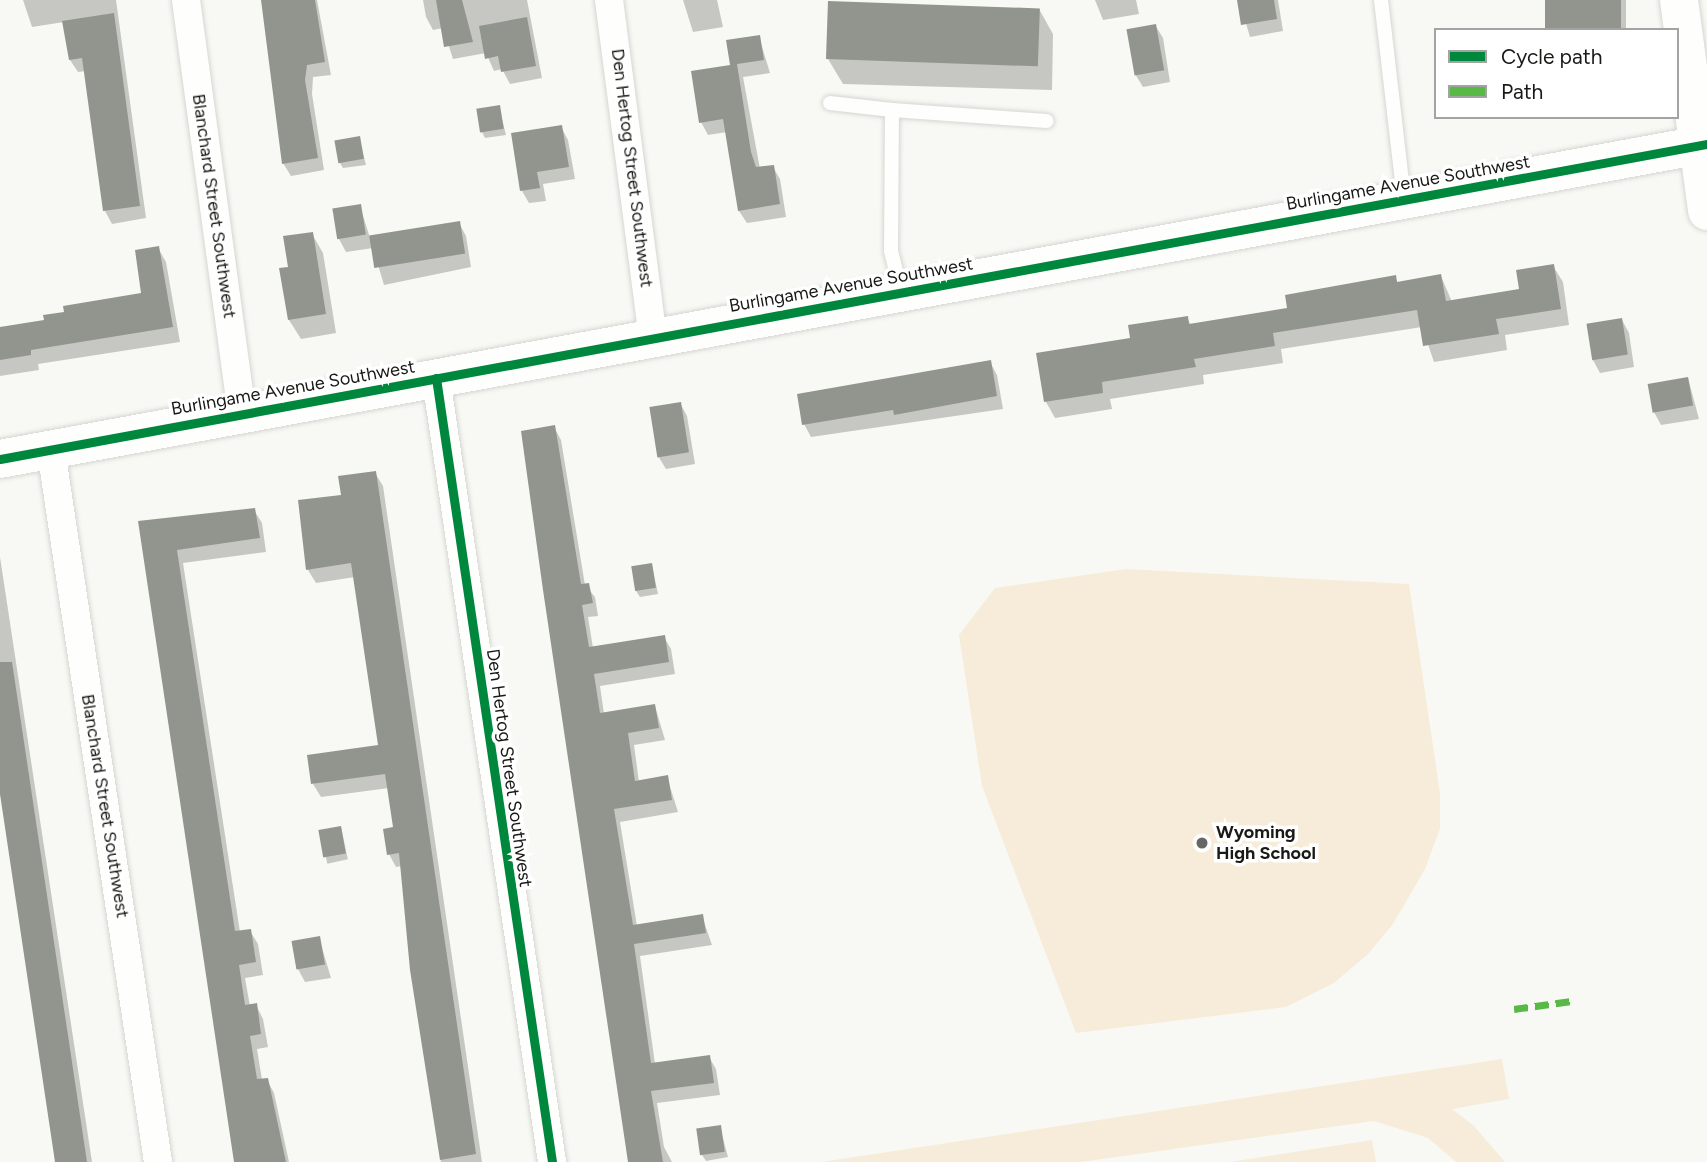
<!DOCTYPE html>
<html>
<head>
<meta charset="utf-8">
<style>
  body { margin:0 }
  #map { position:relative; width:1707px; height:1162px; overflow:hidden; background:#f8f9f4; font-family:Figtree,sans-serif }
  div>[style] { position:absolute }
  .green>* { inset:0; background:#f7ecd9 }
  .shadow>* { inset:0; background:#0003; transform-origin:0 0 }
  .building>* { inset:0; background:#92958e; transform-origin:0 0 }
  .roads { filter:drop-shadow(0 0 2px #d5d6d3) drop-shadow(0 0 2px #d5d6d3) }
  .lane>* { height:14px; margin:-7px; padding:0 7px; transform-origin:7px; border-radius:7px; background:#fefefd }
  .street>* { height:28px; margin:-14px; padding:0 14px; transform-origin:14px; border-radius:14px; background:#fefefd }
  .secondary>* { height:38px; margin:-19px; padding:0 19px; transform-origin:19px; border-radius:19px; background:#fefefd }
  .quiet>* { height:7px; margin-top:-3.5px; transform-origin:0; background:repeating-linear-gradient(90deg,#58b947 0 14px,transparent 0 21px) }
  .cycleway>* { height:9px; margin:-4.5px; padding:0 4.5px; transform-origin:4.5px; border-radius:4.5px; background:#00873e }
  .dots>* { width:19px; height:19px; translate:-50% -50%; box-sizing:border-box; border:4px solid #fff; border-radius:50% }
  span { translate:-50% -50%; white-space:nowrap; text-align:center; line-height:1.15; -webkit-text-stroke:7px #fff; paint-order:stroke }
  .street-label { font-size:18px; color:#191a17 }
  .poi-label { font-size:18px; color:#191a17; font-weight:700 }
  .left { translate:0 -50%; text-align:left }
  .legend { position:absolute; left:1434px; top:28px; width:245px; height:91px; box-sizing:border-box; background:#fff; border:2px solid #a3a3a2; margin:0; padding:9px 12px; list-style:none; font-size:21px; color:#191a17 }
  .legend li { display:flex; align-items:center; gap:14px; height:35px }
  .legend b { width:35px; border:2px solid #a3a3a2 }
</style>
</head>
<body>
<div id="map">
  <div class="green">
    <i style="clip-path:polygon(1126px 569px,1409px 584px,1440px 793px,1440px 829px,1425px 869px,1393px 924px,1368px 954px,1334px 983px,1286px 1007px,1076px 1033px,982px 786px,959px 635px,995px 588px)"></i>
    <i style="clip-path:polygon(1502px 1059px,1509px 1099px,1452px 1109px,1474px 1126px,1505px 1162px,1456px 1162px,1428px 1138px,1374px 1121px,1081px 1162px,821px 1162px)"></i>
    <i style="clip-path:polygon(1372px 1140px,1376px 1162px,1230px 1162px)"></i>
  </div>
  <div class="shadow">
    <i style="clip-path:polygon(23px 0,116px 0,146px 218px,112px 224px,105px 211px,86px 71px,78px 72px,70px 60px,64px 22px,32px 27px)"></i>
    <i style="clip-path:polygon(262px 0,317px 0,331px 75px,313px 77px,312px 94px,324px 170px,291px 176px,283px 163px)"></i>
    <i style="clip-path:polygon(423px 0,527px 0,542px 78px,510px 84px,502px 69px,494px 71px,486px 53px,453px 59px,443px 28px,433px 30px,426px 17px)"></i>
    <i style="clip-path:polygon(683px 0,717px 0,723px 27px,693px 32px)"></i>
    <i style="clip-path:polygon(1095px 0,1136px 0,1139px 14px,1103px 20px)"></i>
    <i style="clip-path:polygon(1239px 0,1278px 0,1283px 31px,1250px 37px)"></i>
    <i style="left:1547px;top:0;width:79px;height:30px"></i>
    <i style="clip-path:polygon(1039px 9px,1053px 34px,1052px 90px,843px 84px,828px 59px)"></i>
    <i style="clip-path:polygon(1155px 25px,1163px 38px,1170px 82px,1143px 87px,1135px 74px,1128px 30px)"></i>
    <i style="clip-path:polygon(759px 37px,770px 73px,743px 77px,760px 169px,773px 167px,780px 179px,786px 217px,747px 223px,739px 211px,727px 132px,708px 135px,701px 122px,732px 66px)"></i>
    <i style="clip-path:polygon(499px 107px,506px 135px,485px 138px,482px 132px)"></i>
    <i style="clip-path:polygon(561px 127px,568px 140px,575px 179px,543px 184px,546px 201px,529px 203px,522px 191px)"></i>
    <i style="clip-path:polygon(359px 138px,366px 165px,343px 168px,340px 163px)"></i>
    <i style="clip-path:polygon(360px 206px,370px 238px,459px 223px,466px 236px,471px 267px,384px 285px,373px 248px,346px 252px,339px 239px)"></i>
    <i style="clip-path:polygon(312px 234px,323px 253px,336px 333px,301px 339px,289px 320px,290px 268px)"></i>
    <i style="clip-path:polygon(158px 248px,166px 262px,180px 342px,38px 364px,39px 370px,0 376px,0 328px,46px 322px,143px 294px)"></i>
    <i style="clip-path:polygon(1553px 266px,1563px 282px,1569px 325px,1505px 335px,1507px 350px,1434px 362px,1422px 327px,1281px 349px,1283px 363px,1203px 375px,1204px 384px,1110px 399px,1112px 409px,1055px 418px,1046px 402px,1038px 354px,1132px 339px,1187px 318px,1191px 325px,1289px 309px,1395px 277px,1398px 283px,1441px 276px,1452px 302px,1521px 290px)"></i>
    <i style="clip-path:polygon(1622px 320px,1629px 333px,1634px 367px,1600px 373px,1593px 360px)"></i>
    <i style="clip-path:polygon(990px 362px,997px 375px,1003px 409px,811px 437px,804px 424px)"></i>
    <i style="clip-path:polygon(1688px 378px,1699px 419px,1661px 425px,1654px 412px)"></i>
    <i style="clip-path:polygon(680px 403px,687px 416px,695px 464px,666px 469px,658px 456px)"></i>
    <i style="clip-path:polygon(554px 427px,561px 440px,585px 585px,595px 597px,598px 616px,588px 617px,593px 648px,664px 637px,671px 649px,675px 674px,600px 686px,604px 714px,655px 706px,665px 740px,634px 745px,639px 782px,667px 777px,678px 812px,620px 822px,637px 926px,702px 916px,712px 945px,640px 956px,655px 1064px,709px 1057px,716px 1069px,720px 1095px,657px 1103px,664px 1147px,672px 1162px,631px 1162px)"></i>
    <i style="clip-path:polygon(375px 473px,383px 486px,482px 1162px,441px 1162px,412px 970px,402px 866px,396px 867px,389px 854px,395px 829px,389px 788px,321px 797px,313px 784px,380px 747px,355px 577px,316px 583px,308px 570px,343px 496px)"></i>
    <i style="clip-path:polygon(254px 510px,262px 523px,266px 552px,183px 563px,240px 932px,250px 931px,258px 944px,263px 975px,245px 978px,250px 1006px,256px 1005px,263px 1019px,268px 1047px,257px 1049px,262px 1080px,267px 1080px,274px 1093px,289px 1162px,237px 1162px,140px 523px)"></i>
    <i style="clip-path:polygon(0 557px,92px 1162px,57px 1162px,0 791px)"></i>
    <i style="clip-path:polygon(652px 565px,658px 594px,640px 597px,636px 591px)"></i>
    <i style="left:341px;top:827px;width:33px;height:21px;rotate:78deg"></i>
    <i style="clip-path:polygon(319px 938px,331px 978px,305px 982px,298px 969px)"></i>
    <i style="clip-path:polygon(720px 1127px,728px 1157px,706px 1161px,702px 1155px)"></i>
  </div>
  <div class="building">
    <i style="clip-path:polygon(261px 0,315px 0,325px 62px,307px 65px,305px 80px,318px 158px,282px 164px)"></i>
    <i style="clip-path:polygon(436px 0,462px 0,473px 42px,444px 47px)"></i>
    <i style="clip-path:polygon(1237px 0,1274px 0,1277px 19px,1241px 25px)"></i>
    <i style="left:1545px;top:0;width:76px;height:30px"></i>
    <i style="left:828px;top:1px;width:212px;height:58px;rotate:2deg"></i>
    <i style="clip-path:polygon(114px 13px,140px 206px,103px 211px,82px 58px,69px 60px,62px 21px)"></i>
    <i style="clip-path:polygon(527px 17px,536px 66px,501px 72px,498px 56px,485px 59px,479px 26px)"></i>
    <i style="left:1156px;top:24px;width:47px;height:30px;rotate:80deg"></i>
    <i style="clip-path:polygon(760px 35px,764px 60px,737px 64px,751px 152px,756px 167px,774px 165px,780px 204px,738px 211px,723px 119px,699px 123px,691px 71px,730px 65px,726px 40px)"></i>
    <i style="left:500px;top:105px;width:24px;height:24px;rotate:81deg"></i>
    <i style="clip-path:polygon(562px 125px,569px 167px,537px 172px,540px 188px,520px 191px,511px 133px)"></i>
    <i style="left:360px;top:136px;width:23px;height:26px;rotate:80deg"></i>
    <i style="left:361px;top:204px;width:31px;height:29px;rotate:81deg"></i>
    <i style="left:460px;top:221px;width:33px;height:92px;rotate:81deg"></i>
    <i style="clip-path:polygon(313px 232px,326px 314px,288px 320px,279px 268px,288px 267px,283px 236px)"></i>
    <i style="clip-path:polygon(159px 246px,173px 327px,31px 350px,31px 355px,0 360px,0 327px,44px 320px,43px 315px,64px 312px,63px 306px,141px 293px,135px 250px)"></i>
    <i style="clip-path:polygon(1554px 264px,1561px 309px,1496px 319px,1499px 334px,1423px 346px,1417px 310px,1273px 333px,1275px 346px,1194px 359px,1196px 367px,1102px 382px,1103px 393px,1044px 402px,1036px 353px,1130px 338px,1128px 325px,1188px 316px,1189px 324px,1287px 308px,1285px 295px,1396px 275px,1397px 282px,1441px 274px,1446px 301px,1519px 289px,1516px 270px)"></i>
    <i style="left:1622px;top:318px;width:37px;height:36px;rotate:81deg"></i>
    <i style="clip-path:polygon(991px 360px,997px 396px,894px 415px,893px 410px,802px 425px,797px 394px)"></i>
    <i style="left:1688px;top:377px;width:29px;height:41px;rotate:80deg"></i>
    <i style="left:681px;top:402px;width:51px;height:32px;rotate:81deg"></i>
    <i style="clip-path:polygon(555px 425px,581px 584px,589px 583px,593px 603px,582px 605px,589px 647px,665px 635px,669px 662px,594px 674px,600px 713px,655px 704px,659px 728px,628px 733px,635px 781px,668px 775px,672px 800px,614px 809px,633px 925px,703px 914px,706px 933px,634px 944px,651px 1063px,710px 1055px,714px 1083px,651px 1091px,663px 1162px,628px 1162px,543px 590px,521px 431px)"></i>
    <i style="clip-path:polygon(376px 471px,476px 1154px,440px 1160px,410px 970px,399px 853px,387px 855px,383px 829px,393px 827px,385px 774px,311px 784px,307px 755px,378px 745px,351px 563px,306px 570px,298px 500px,341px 495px,338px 476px)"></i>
    <i style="clip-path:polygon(255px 508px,260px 538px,177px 550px,235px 931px,251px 929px,256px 962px,239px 965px,245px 1005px,257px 1003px,261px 1034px,250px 1036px,257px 1079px,268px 1078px,286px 1162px,234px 1162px,138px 521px)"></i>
    <i style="left:652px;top:563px;width:25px;height:21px;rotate:81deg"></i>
    <i style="clip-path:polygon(0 662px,12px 662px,87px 1162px,55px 1162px,0 794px)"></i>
    <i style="left:341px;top:826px;width:28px;height:23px;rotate:80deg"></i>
    <i style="left:320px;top:936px;width:29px;height:29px;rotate:80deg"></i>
    <i style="left:721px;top:1125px;width:27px;height:25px;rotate:82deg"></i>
  </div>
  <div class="roads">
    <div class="lane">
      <i style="left:1381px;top:0;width:200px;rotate:83.4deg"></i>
      <i style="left:830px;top:103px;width:62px;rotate:6.4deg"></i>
      <i style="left:901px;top:291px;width:41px;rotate:-104deg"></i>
      <i style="left:891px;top:251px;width:141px;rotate:-89.6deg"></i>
      <i style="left:892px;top:110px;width:155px;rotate:4.1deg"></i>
    </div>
    <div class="street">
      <i style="left:186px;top:0;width:416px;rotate:82.3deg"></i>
      <i style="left:609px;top:0;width:340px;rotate:82.6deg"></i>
      <i style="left:436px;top:378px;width:793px;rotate:81.58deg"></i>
      <i style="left:51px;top:450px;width:720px;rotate:81.45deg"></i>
    </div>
    <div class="secondary">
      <i style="left:1679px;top:0;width:213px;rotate:82.4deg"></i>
      <i style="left:0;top:459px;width:1736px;rotate:-10.46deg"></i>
    </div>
  </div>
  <div class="quiet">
    <i style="left:1514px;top:1009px;width:58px;rotate:-8deg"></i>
  </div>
  <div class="cycleway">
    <i style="left:436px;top:378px;width:793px;rotate:81.58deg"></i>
    <i style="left:0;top:459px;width:1736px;rotate:-10.46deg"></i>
  </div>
  <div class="dots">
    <i style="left:1202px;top:843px;background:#676864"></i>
  </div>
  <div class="street-label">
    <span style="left:632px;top:168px;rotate:83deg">Den Hertog Street Southwest</span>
    <span style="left:1408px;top:183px;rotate:-10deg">Burlingame Avenue Southwest</span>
    <span style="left:214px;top:206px;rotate:82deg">Blanchard Street Southwest</span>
    <span style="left:851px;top:285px;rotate:-10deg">Burlingame Avenue Southwest</span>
    <span style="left:293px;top:388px;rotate:-10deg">Burlingame Avenue Southwest</span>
    <span style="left:509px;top:768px;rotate:82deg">Den Hertog Street Southwest</span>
    <span style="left:105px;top:806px;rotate:81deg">Blanchard Street Southwest</span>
  </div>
  <div class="poi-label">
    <span class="left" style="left:1216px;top:843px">Wyoming<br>High School</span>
  </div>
  <ul class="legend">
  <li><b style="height:9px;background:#00873e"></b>Cycle path</li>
  <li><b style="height:9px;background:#58b947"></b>Path</li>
  </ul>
</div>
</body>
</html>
